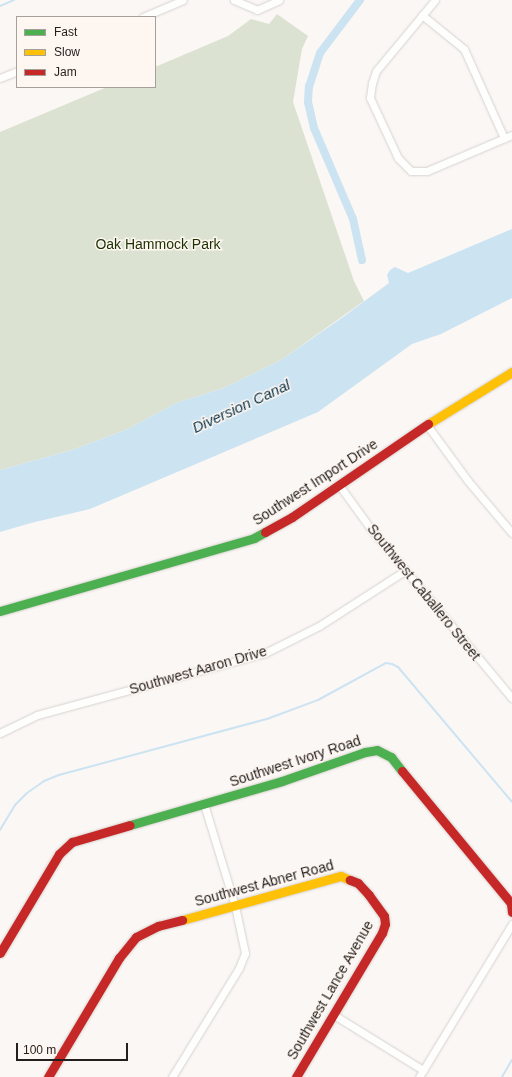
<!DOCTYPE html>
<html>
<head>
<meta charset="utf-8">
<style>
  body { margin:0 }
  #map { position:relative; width:512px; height:1077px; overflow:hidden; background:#fbf7f4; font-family:Arial,sans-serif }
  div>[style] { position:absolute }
  .green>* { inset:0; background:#dce2d2 }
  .water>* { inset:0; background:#cce3f2 }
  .stream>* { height:2px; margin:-1px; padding:0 1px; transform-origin:1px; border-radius:1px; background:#cce3f2 }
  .canal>* { height:8px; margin:-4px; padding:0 4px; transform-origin:4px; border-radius:4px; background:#cce3f2 }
  .roads { filter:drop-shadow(0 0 1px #d6d2cf) drop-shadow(0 0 1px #d6d2cf) }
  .street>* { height:7px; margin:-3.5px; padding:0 3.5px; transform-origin:3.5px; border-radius:3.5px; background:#fefefd }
  .fast>* { height:9px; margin:-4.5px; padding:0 4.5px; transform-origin:4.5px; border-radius:4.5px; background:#4caf50 }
  .slow>* { height:9px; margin:-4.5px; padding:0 4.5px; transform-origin:4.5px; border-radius:4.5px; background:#ffc107 }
  .jam>* { height:9px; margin:-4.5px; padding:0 4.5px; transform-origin:4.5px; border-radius:4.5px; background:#c62828 }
  span { translate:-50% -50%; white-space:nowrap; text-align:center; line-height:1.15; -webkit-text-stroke:3px #fef6f1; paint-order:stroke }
  .park-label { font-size:14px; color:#1a3101 }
  .street-label { font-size:14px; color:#221f1c }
  .water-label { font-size:15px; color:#033148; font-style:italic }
  .legend { position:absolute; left:16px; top:16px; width:140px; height:72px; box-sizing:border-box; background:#fef6f1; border:1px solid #a6a09c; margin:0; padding:5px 7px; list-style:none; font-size:12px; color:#221f1c }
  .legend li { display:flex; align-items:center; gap:8px; height:20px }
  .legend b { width:20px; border:1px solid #a6a09c }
  .scale { position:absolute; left:16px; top:1043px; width:112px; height:18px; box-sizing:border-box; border:2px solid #221f1c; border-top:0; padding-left:5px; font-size:12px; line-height:14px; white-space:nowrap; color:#221f1c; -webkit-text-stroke:3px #fef6f1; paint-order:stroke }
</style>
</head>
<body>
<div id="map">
  <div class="green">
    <i style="clip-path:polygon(277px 14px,308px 36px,302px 49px,293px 102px,354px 281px,364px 301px,281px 360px,224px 388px,176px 403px,128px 429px,72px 450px,0 470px,0 132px,107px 87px,155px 87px,155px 67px,228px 36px,251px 19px,269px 24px)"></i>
  </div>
  <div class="water">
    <i style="clip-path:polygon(512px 229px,512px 298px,441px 334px,412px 344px,318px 412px,90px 509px,31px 523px,0 532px,0 470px,72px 450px,128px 429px,176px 403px,224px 388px,281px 360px,343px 317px,389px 283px,387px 275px,390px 270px,395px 267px,408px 273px)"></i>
  </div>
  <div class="stream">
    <i style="left:0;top:6px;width:15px;rotate:-23deg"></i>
    <i style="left:0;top:830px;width:29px;rotate:-59deg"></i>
    <i style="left:15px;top:805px;width:17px;rotate:-45deg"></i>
    <i style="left:27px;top:793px;width:21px;rotate:-35deg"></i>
    <i style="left:44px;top:781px;width:16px;rotate:-22deg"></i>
    <i style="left:59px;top:775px;width:215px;rotate:-15.1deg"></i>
    <i style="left:267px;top:719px;width:54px;rotate:-20.4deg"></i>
    <i style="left:318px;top:700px;width:77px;rotate:-28.6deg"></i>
    <i style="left:386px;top:663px;width:6px;rotate:9deg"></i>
    <i style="left:392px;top:664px;width:7px;rotate:27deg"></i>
    <i style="left:398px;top:667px;width:177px;rotate:49.8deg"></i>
    <i style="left:502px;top:1077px;width:20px;rotate:-60deg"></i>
  </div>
  <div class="canal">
    <i style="left:360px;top:0;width:66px;rotate:127deg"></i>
    <i style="left:320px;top:53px;width:35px;rotate:108deg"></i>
    <i style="left:309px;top:86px;width:16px;rotate:94deg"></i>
    <i style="left:308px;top:102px;width:27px;rotate:77deg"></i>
    <i style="left:314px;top:128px;width:99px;rotate:66.8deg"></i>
    <i style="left:353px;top:219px;width:42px;rotate:77.6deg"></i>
  </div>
  <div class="roads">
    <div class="street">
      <i style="left:234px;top:0;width:25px;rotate:23deg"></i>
      <i style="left:257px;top:10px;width:24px;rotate:-24deg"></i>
      <i style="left:435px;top:0;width:92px;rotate:129.7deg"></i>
      <i style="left:376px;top:71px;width:13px;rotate:108deg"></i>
      <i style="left:372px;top:83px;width:15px;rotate:98deg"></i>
      <i style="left:370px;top:98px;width:66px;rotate:65deg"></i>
      <i style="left:398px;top:158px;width:18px;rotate:45deg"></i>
      <i style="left:411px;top:171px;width:16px"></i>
      <i style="left:427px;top:171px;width:92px;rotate:-23deg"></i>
      <i style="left:422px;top:15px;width:54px;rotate:39deg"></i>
      <i style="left:464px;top:49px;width:98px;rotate:65.8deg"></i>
      <i style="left:143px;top:17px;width:43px;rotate:-23deg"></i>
      <i style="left:0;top:78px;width:18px;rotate:-22deg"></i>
      <i style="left:427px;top:425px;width:69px;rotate:53.8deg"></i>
      <i style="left:468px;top:481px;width:68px;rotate:49.8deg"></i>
      <i style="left:339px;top:485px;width:54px;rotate:54deg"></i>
      <i style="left:371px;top:529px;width:220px;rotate:50.2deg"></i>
      <i style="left:0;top:733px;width:41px;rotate:-25.9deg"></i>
      <i style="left:37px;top:715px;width:236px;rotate:-15.2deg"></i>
      <i style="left:265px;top:653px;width:60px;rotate:-26.6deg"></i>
      <i style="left:319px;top:626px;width:103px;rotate:-32.8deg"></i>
      <i style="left:334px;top:1015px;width:105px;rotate:31.7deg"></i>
      <i style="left:172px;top:1077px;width:128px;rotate:-58.4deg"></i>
      <i style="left:239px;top:968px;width:16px;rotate:-68deg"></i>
      <i style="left:245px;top:953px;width:48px;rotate:-102deg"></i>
      <i style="left:235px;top:906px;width:107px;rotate:-106.9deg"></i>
      <i style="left:419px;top:1077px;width:179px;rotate:-58.7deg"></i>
    </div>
    <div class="fast">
      <i style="left:0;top:611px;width:264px;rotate:-16deg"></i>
      <i style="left:254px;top:538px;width:13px;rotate:-29deg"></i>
      <i style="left:130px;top:825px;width:158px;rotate:-16.1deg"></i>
      <i style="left:282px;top:781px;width:88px;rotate:-19.3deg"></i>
      <i style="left:365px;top:752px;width:12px;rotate:-9deg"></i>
      <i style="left:377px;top:750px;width:16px;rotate:27deg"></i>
      <i style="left:391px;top:757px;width:18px;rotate:52deg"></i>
    </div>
    <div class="slow">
      <i style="left:428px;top:424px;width:99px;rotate:-31.8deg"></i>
      <i style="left:182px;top:920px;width:165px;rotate:-15.5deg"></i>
      <i style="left:341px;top:876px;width:10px;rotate:24deg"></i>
    </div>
    <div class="jam">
      <i style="left:265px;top:532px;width:31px;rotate:-29deg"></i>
      <i style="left:292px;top:517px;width:165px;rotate:-34.4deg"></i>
      <i style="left:402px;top:771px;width:171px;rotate:50.5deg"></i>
      <i style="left:511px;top:903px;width:9px;rotate:84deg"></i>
      <i style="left:0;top:953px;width:115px;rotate:-59.2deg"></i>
      <i style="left:59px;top:854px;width:18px;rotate:-43deg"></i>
      <i style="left:72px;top:842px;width:60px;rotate:-16.3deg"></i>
      <i style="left:48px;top:1077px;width:139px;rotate:-59.2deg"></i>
      <i style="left:119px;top:958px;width:27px;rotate:-51deg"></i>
      <i style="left:136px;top:937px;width:25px;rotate:-27deg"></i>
      <i style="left:158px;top:926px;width:25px;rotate:-14deg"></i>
      <i style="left:296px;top:1077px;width:168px;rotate:-59.2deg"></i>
      <i style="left:382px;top:933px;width:9px;rotate:-72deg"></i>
      <i style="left:385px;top:924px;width:8px;rotate:-97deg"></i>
      <i style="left:384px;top:916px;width:26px;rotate:-126deg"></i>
      <i style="left:369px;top:895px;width:16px;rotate:-133deg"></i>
      <i style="left:358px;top:883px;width:9px;rotate:-159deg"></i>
    </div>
  </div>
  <div class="park-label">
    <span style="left:158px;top:244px">Oak Hammock Park</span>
  </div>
  <div class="street-label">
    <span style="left:315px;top:482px;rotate:-33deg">Southwest Import Drive</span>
    <span style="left:424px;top:592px;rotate:51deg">Southwest Caballero Street</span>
    <span style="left:198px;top:670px;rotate:-16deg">Southwest Aaron Drive</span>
    <span style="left:295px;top:761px;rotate:-18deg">Southwest Ivory Road</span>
    <span style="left:264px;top:883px;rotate:-15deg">Southwest Abner Road</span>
    <span style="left:330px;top:990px;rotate:-60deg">Southwest Lance Avenue</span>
  </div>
  <div class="water-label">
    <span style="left:241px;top:406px;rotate:-25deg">Diversion Canal</span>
  </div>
  <ul class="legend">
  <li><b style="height:5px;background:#4caf50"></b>Fast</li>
  <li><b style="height:5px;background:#ffc107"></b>Slow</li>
  <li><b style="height:5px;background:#c62828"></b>Jam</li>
  </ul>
  <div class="scale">100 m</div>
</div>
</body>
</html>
